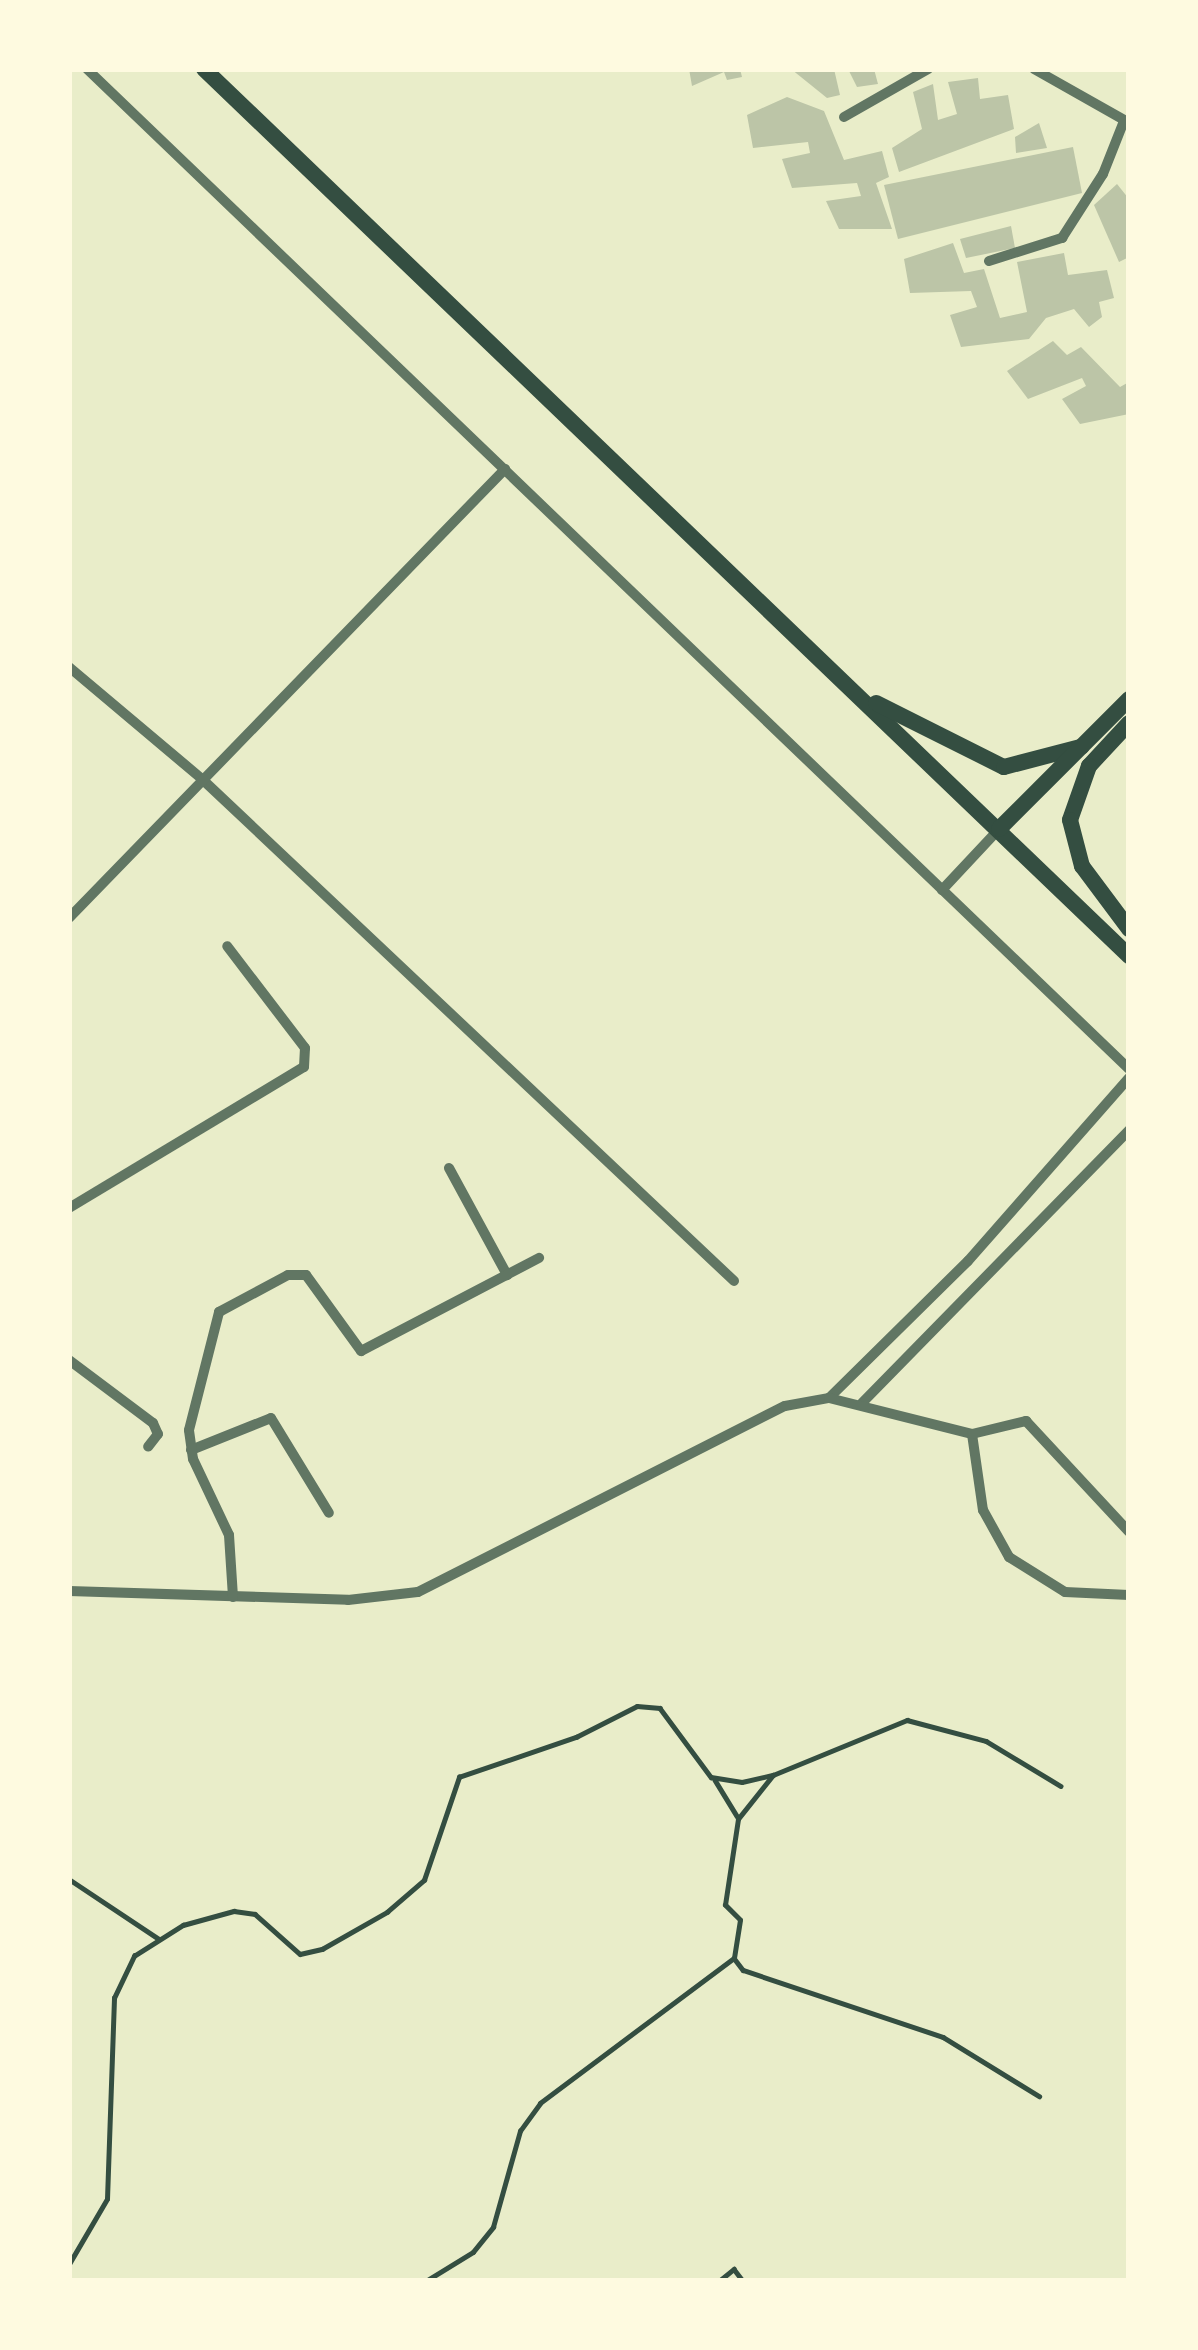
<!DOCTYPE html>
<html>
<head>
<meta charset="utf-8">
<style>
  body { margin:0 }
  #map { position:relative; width:1198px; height:2350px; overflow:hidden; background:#e9edc9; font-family:Raleway,sans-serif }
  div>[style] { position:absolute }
  .building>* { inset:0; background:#bcc5a7 }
  .path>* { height:4.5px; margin:-2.25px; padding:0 2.25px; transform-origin:2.25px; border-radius:2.25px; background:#344e41 }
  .minor>* { height:10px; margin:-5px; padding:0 5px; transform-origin:5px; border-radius:5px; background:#617663 }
  .secondary>* { height:16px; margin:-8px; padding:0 8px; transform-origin:8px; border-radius:8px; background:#344e41 }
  span { translate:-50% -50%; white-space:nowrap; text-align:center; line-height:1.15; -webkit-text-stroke:9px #fefae0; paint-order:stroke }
  .frame { position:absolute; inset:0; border:72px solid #fefae0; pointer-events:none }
</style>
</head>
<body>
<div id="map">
  <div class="building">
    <i style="clip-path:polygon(689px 69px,740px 69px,742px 77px,727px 80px,724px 72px,692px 86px)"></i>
    <i style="clip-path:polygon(791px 69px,834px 69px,840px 95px,827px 98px)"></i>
    <i style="clip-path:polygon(848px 69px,874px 69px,878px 84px,857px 87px)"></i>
    <i style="clip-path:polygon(978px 78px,980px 99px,1008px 95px,1014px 129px,899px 172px,892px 148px,922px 129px,913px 92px,933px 84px,938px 120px,957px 114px,948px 82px)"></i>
    <i style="clip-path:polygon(787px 97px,824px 111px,844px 160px,882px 151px,889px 177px,876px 183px,892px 229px,839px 229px,826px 201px,861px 196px,857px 183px,792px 188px,782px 159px,810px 153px,808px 142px,753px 148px,747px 115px)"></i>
    <i style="clip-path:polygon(1039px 123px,1047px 148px,1016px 153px,1015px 137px)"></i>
    <i style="clip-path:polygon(1073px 147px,1082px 193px,898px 239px,884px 185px)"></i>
    <i style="clip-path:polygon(1117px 184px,1129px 199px,1129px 257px,1119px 262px,1094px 205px)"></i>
    <i style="clip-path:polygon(1011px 226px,1015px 248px,966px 258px,960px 239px)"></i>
    <i style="clip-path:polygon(953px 243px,964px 273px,984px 269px,1000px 318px,1027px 312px,1017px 262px,1064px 253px,1068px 275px,1107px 270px,1114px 298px,1099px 302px,1102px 317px,1089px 327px,1074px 309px,1046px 318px,1029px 339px,961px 347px,950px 315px,977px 307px,971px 291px,910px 293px,904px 259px)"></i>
    <i style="clip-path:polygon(1053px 341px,1067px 355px,1081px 347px,1120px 387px,1129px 382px,1129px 414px,1080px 424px,1062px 399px,1086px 386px,1082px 378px,1028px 399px,1007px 371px)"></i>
  </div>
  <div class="path">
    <i style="left:715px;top:1780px;width:42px;rotate:58.6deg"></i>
    <i style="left:69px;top:1879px;width:108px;rotate:33.7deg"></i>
    <i style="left:734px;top:1958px;width:15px;rotate:53deg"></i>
    <i style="left:743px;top:1970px;width:211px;rotate:18.5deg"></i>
    <i style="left:943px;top:2037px;width:113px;rotate:31.6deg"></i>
    <i style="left:69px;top:2264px;width:75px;rotate:-59.7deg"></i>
    <i style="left:107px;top:2199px;width:201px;rotate:-88deg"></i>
    <i style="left:114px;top:1998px;width:47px;rotate:-64.5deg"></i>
    <i style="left:134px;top:1956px;width:58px;rotate:-32.3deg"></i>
    <i style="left:183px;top:1925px;width:53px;rotate:-15.4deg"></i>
    <i style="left:234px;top:1911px;width:21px;rotate:8deg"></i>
    <i style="left:255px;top:1914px;width:60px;rotate:41.6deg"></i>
    <i style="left:300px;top:1954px;width:23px;rotate:-13deg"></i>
    <i style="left:322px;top:1949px;width:75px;rotate:-29.6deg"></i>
    <i style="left:387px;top:1912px;width:49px;rotate:-40.9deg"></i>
    <i style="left:424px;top:1880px;width:109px;rotate:-71.2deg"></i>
    <i style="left:459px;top:1777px;width:124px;rotate:-18.9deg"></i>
    <i style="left:576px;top:1737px;width:68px;rotate:-26.9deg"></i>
    <i style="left:637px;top:1706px;width:23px;rotate:5deg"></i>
    <i style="left:660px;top:1708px;width:86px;rotate:53.5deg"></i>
    <i style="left:711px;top:1777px;width:31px;rotate:9deg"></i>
    <i style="left:742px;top:1782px;width:32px;rotate:-13deg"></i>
    <i style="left:426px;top:2281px;width:55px;rotate:-31.7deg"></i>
    <i style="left:473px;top:2252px;width:32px;rotate:-51deg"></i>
    <i style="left:493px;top:2227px;width:100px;rotate:-74.3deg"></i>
    <i style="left:520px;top:2131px;width:34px;rotate:-54deg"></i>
    <i style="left:540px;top:2103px;width:242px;rotate:-36.8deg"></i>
    <i style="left:734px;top:1958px;width:38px;rotate:-81deg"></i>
    <i style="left:740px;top:1920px;width:21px;rotate:-135deg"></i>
    <i style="left:725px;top:1905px;width:87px;rotate:-81.4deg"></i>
    <i style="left:738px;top:1819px;width:56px;rotate:-51.5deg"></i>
    <i style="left:773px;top:1775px;width:145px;rotate:-22.3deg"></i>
    <i style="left:907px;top:1720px;width:82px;rotate:14.9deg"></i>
    <i style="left:986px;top:1741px;width:87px;rotate:31deg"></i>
    <i style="left:719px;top:2281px;width:19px;rotate:-39deg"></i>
    <i style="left:734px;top:2269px;width:15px;rotate:53deg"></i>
  </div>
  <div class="minor">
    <i style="left:87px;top:69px;width:1444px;rotate:43.82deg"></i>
    <i style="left:1034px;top:69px;width:106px;rotate:29.5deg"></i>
    <i style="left:844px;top:117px;width:97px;rotate:-29.7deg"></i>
    <i style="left:989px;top:261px;width:77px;rotate:-17.5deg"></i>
    <i style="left:1062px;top:238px;width:76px;rotate:-57.4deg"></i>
    <i style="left:1103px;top:174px;width:57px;rotate:-68.4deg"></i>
    <i style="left:69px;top:667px;width:175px;rotate:40.1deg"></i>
    <i style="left:203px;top:780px;width:730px;rotate:43.33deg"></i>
    <i style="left:942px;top:890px;width:83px;rotate:-46.9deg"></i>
    <i style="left:69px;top:918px;width:626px;rotate:-45.84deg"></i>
    <i style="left:449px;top:1168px;width:122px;rotate:61.5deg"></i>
    <i style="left:69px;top:1208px;width:274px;rotate:-31deg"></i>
    <i style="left:304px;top:1067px;width:19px;rotate:-87deg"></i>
    <i style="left:305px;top:1048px;width:128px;rotate:-127.4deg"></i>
    <i style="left:69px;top:1360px;width:105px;rotate:36.9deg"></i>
    <i style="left:153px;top:1423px;width:12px;rotate:66deg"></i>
    <i style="left:158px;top:1434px;width:16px;rotate:128deg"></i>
    <i style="left:829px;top:1398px;width:195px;rotate:-44.6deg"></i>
    <i style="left:968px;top:1261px;width:244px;rotate:-48.7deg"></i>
    <i style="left:862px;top:1403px;width:382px;rotate:-45.6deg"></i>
    <i style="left:972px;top:1434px;width:77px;rotate:81.8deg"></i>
    <i style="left:983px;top:1510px;width:54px;rotate:61deg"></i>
    <i style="left:1009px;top:1557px;width:66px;rotate:32deg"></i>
    <i style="left:1065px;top:1592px;width:64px;rotate:2.7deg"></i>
    <i style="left:191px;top:1450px;width:86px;rotate:-21.8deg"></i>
    <i style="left:271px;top:1418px;width:111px;rotate:58.6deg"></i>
    <i style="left:69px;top:1591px;width:279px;rotate:1.8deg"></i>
    <i style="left:348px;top:1600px;width:70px;rotate:-6.5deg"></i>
    <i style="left:418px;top:1592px;width:411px;rotate:-26.9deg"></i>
    <i style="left:785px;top:1406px;width:45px;rotate:-10.3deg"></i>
    <i style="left:829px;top:1398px;width:147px;rotate:14.1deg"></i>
    <i style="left:972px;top:1434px;width:56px;rotate:-13.5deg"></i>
    <i style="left:1026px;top:1421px;width:151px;rotate:47.1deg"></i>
    <i style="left:233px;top:1597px;width:62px;rotate:-93.7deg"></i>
    <i style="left:229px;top:1535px;width:84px;rotate:-115.3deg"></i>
    <i style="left:193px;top:1459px;width:29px;rotate:-98deg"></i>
    <i style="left:189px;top:1430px;width:122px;rotate:-75.7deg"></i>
    <i style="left:219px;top:1312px;width:78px;rotate:-28.2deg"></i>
    <i style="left:288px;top:1275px;width:18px"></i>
    <i style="left:306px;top:1275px;width:94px;rotate:54.1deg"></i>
    <i style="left:361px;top:1351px;width:201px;rotate:-27.6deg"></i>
  </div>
  <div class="secondary">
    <i style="left:204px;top:69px;width:1282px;rotate:43.8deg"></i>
    <i style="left:876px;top:703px;width:143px;rotate:26.6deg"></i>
    <i style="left:1004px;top:767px;width:80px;rotate:-14.6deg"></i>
    <i style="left:1129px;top:723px;width:59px;rotate:132.9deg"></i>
    <i style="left:1089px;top:766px;width:57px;rotate:109.4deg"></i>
    <i style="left:1070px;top:820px;width:48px;rotate:75.4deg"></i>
    <i style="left:1082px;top:866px;width:79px;rotate:53.3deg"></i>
    <i style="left:999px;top:829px;width:184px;rotate:-45deg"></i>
  </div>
  <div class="frame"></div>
</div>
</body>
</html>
